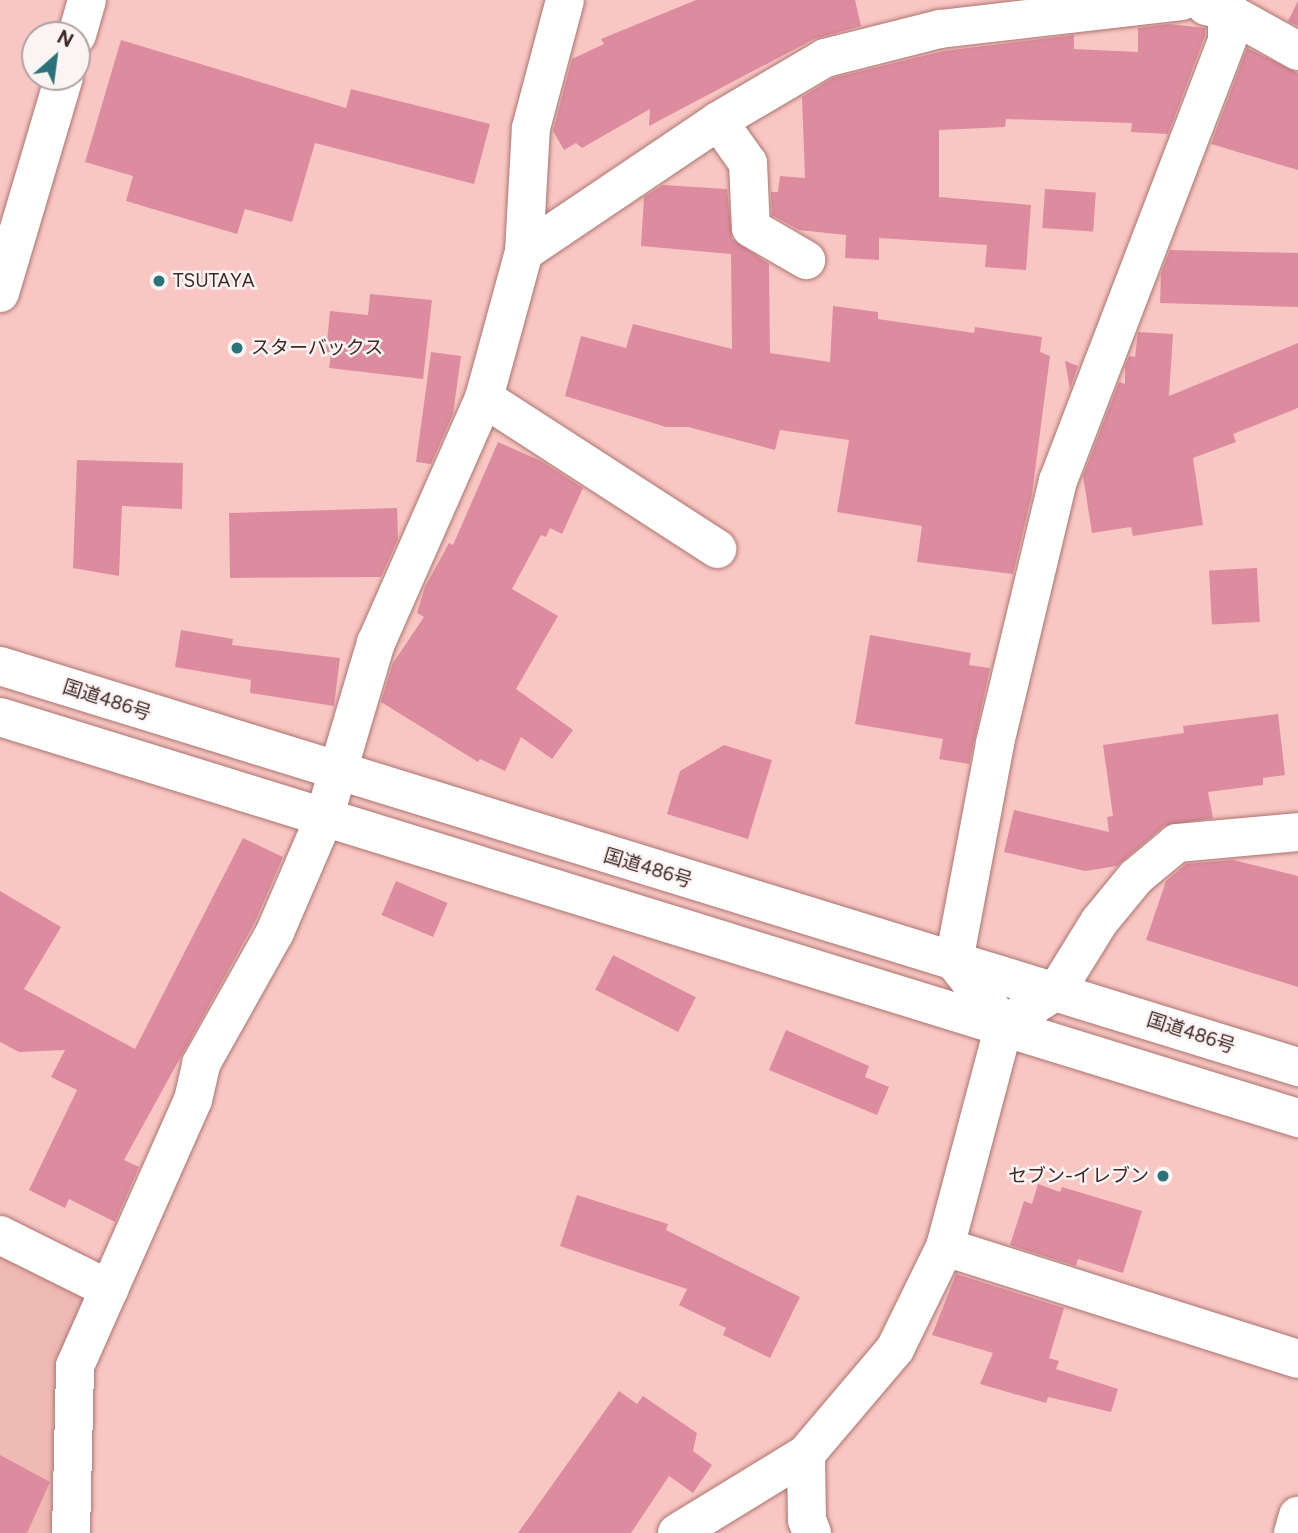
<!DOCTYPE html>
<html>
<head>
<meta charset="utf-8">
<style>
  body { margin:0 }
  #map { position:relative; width:1298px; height:1533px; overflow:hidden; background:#f9c7c3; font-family:Figtree,"Noto Sans JP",sans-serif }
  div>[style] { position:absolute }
  .built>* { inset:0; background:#efb9b4 }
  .building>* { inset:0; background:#dd8c9f; transform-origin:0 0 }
  .roads { filter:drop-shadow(0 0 2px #ac7470) drop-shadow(0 0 2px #ac7470) }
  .minor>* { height:38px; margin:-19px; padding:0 19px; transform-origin:19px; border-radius:19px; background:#fff }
  .highway>* { height:38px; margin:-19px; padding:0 19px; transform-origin:19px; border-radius:19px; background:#fff }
  .dots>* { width:19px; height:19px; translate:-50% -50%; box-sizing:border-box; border:4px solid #fbf4f3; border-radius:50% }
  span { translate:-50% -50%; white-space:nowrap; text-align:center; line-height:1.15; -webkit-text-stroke:5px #fbf4f3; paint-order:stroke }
  .poi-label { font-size:19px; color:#402826 }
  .left { translate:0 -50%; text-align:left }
  .right { translate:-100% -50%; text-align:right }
  .street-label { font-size:19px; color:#402826 }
  .north { position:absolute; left:21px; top:21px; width:70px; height:70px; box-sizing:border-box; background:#fbf4f3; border:2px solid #b0a2a1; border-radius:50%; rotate:28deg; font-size:19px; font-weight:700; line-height:28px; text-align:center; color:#402826 }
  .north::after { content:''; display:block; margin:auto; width:24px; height:32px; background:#2a737a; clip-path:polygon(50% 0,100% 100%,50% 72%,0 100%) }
</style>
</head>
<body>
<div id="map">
  <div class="built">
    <i style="clip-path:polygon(0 1248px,76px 1285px,83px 1299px,55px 1366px,50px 1533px,0 1533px)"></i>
  </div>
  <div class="building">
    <i style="clip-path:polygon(696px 0,855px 0,861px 26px,814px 39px,649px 126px,650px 109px,582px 148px,576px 143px,564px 150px,553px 131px,572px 59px,604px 44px,601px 39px)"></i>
    <i style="clip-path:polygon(1298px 1px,1298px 26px,1288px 21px)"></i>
    <i style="clip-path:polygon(1169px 24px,1205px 28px,1205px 36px,1168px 134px,1131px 132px,1132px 123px,1006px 119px,1005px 127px,939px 130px,939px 197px,1031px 205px,1026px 270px,985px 267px,987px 245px,879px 238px,879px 260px,845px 258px,846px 235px,799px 230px,772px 215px,771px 192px,778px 192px,780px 176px,805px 178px,802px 97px,833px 78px,944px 51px,1074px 35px,1074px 49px,1138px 52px,1138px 28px)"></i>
    <i style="clip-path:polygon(121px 40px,346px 108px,351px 89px,490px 124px,474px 184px,315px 143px,292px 222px,245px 209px,237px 234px,126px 201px,133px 176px,85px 162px)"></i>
    <i style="clip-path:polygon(1247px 48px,1298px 73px,1298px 170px,1211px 144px)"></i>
    <i style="clip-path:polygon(663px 185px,727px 189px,732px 239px,769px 264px,770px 353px,830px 362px,833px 306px,878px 312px,878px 319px,974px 333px,975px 327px,1042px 337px,1040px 352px,1050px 356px,1032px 494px,1013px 574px,917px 562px,922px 526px,837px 512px,849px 440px,780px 430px,775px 450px,688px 427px,666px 427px,565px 396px,581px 336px,626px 348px,633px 324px,732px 349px,731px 254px,641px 246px,644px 197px)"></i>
    <i style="left:1045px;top:189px;width:51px;height:39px;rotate:4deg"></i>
    <i style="clip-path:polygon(1170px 250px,1298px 253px,1298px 307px,1160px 303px,1161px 273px)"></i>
    <i style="clip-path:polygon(370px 294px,432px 300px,423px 379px,329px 368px,331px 353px,326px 352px,330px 311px,368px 315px)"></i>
    <i style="clip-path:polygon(1138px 332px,1173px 334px,1169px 396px,1298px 343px,1298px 408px,1233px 434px,1236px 442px,1193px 458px,1203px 525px,1133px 536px,1131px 527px,1092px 533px,1083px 476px,1119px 382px,1125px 384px,1125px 366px,1129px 356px,1135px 357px)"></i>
    <i style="clip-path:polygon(431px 352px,461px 356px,453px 414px,431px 464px,416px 462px)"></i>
    <i style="clip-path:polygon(1065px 361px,1078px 366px,1070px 389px)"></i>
    <i style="clip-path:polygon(498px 442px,541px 461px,583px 488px,562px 534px,550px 528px,546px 537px,541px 535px,512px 589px,558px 616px,516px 689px,573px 730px,552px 759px,521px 737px,505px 771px,480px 759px,478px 762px,381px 702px,393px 663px,424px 617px,417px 613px,425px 587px,449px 543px,453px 545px)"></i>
    <i style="clip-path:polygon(77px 460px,183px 463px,182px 509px,122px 506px,119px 576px,73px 568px)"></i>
    <i style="clip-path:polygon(397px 508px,398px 539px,381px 577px,230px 578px,229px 513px)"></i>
    <i style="left:1257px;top:568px;width:54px;height:48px;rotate:87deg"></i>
    <i style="clip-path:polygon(181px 630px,233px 639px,232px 645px,340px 658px,334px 706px,250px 693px,251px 680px,175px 667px)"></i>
    <i style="clip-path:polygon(870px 635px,971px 653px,969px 665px,990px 668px,969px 764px,939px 759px,943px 739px,855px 724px)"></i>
    <i style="clip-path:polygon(1278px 714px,1285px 775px,1263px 778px,1263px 785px,1208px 792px,1213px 818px,1164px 826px,1117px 866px,1085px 871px,1004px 852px,1014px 810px,1109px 832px,1107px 817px,1113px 816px,1103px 745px,1184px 733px,1183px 726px)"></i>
    <i style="clip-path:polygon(724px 745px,772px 760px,748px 839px,667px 814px,680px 771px)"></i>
    <i style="clip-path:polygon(243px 838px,283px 857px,256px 920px,124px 1160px,139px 1167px,115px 1222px,69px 1199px,65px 1208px,29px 1190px,77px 1090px,51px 1077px,65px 1050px,19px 1052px,0 1042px,0 891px,61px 927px,24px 989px,135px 1049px)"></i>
    <i style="clip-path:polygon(1233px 860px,1298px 876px,1298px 987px,1146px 940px,1166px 881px,1186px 864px)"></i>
    <i style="left:396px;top:881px;width:56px;height:37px;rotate:23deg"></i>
    <i style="left:613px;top:955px;width:93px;height:39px;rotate:27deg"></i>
    <i style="clip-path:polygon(786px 1030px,869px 1066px,865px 1077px,889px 1087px,877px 1115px,769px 1070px)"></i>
    <i style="clip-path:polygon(1038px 1184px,1060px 1192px,1062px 1187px,1142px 1211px,1123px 1273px,1078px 1259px,1076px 1266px,1010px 1245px,1024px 1201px,1032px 1204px)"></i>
    <i style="clip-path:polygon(577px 1195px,668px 1224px,666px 1230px,800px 1297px,770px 1358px,723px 1335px,726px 1328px,679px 1305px,687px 1289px,560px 1246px)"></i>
    <i style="clip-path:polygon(956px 1274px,1064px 1308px,1049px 1358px,1059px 1361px,1056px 1369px,1118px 1389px,1111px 1412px,1048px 1397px,1046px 1403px,980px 1384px,993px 1353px,932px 1335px)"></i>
    <i style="clip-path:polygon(619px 1391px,637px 1404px,643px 1396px,697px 1433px,693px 1451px,712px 1465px,693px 1493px,669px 1476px,631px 1533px,518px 1533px)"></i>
    <i style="clip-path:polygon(0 1455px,50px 1482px,27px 1533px,0 1533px)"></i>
  </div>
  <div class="roads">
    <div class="minor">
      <i style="left:1206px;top:6px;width:21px;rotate:14deg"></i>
      <i style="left:1226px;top:11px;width:82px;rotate:29.1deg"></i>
      <i style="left:77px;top:35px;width:36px;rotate:-74deg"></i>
      <i style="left:718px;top:121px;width:52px;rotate:54.5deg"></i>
      <i style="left:748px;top:163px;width:65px;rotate:87.4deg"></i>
      <i style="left:751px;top:228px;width:64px;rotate:30.2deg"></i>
      <i style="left:524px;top:252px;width:234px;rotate:-34deg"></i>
      <i style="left:718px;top:121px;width:124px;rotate:-30.5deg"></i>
      <i style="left:825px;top:58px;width:119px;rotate:-14.2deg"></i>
      <i style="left:940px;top:29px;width:243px;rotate:-6.6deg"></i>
      <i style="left:0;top:293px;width:225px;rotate:-73.5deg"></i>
      <i style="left:484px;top:398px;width:278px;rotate:32.9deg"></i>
      <i style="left:1004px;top:1025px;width:64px;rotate:-33.4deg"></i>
      <i style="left:1057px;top:990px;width:80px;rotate:-58.3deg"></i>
      <i style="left:1099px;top:922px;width:58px;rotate:-50.6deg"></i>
      <i style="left:1136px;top:877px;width:53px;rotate:-39.7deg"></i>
      <i style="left:1177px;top:843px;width:121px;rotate:-5.2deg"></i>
      <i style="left:0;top:1235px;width:122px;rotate:26.4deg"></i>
      <i style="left:945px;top:1247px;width:370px;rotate:17.6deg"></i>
      <i style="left:71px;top:1533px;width:167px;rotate:-88.6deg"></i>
      <i style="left:75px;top:1366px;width:291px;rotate:-66.1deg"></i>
      <i style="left:193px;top:1100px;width:37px;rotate:-77deg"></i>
      <i style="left:201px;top:1064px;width:151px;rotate:-60.7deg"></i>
      <i style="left:275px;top:932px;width:124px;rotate:-66.7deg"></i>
      <i style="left:324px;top:818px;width:183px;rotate:-73.5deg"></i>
      <i style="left:376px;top:643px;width:268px;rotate:-66.2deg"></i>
      <i style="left:484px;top:398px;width:151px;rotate:-74.7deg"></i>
      <i style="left:524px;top:252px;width:124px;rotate:-86.8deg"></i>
      <i style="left:531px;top:128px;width:132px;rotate:-75.1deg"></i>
      <i style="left:677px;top:1533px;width:151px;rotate:-31.5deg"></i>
      <i style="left:812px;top:1533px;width:14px;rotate:-111deg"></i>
      <i style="left:807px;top:1520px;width:66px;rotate:-90.9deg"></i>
      <i style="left:806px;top:1454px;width:138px;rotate:-49.7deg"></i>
      <i style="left:895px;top:1349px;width:114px;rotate:-63.9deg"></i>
      <i style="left:945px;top:1247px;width:230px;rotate:-75.1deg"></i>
      <i style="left:1004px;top:1025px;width:81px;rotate:-128deg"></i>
      <i style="left:954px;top:961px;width:222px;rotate:-79.3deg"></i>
      <i style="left:995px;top:743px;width:269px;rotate:-76.5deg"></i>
      <i style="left:1058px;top:481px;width:472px;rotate:-69deg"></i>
      <i style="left:1227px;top:40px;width:40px;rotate:-90deg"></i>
      <i style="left:1293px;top:1533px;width:18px;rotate:-74deg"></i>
    </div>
    <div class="highway">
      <i style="left:0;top:666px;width:1359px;rotate:17.17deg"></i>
      <i style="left:0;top:717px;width:1359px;rotate:17.17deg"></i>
    </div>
  </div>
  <div class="dots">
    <i style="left:159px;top:281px;background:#2a737a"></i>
    <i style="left:237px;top:348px;background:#2a737a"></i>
    <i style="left:1163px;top:1176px;background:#2a737a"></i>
  </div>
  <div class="poi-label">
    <span class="left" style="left:173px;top:281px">TSUTAYA</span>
    <span class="left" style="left:251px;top:348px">スターバックス</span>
    <span class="right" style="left:1149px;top:1176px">セブン-イレブン</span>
  </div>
  <div class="street-label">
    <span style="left:107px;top:700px;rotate:18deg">国道486号</span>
    <span style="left:648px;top:868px;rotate:17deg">国道486号</span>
    <span style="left:1191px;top:1033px;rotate:18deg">国道486号</span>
  </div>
  <div class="north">N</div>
</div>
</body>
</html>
